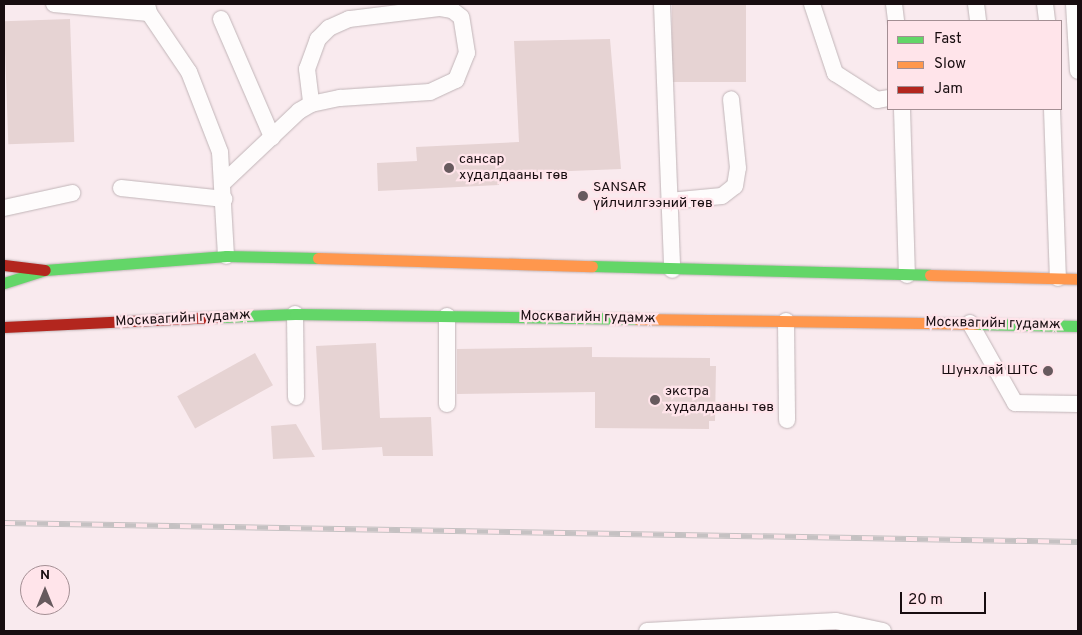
<!DOCTYPE html>
<html>
<head>
<meta charset="utf-8">
<style>
  body { margin:0 }
  #map { position:relative; width:1082px; height:635px; overflow:hidden; background:#f9eaee; font-family:Overpass,sans-serif }
  div>[style] { position:absolute }
  .building>* { inset:0; background:#e6d3d3; transform-origin:0 0 }
  .roads { filter:drop-shadow(0 0 1px #c1b5b8) drop-shadow(0 0 1px #c1b5b8) }
  .lane>* { height:16px; margin:-8px; padding:0 8px; transform-origin:8px; border-radius:8px; background:#fefcfc }
  .fast>* { height:11px; margin:-5.5px; padding:0 5.5px; transform-origin:5.5px; border-radius:5.5px; background:#63d668 }
  .slow>* { height:11px; margin:-5.5px; padding:0 5.5px; transform-origin:5.5px; border-radius:5.5px; background:#ff974d }
  .jam>* { height:11px; margin:-5.5px; padding:0 5.5px; transform-origin:5.5px; border-radius:5.5px; background:#b3261e }
  .rail>* { height:5.5px; margin-top:-2.75px; transform-origin:0; background:repeating-linear-gradient(90deg,#ffe4ea 0 11px,#c5c1c2 0 22px); box-sizing:border-box; border-block:1px solid #c5c1c2 }
  .dots>* { width:14px; height:14px; translate:-50% -50%; box-sizing:border-box; border:2px solid #ffe4ea; border-radius:50% }
  span { translate:-50% -50%; white-space:nowrap; text-align:center; line-height:1.15; -webkit-text-stroke:4.5px #ffe4ea; paint-order:stroke }
  .poi-label { font-size:14px; color:#180d10 }
  .left { translate:0 -50%; text-align:left }
  .right { translate:-100% -50%; text-align:right }
  .street-label { font-size:14px; color:#180d10 }
  .frame { position:absolute; inset:0; border:5px solid #180d10; pointer-events:none }
  .legend { position:absolute; left:887px; top:20px; width:175px; height:90px; box-sizing:border-box; background:#ffe4ea; border:1px solid #a38e93; margin:0; padding:6px 9px; list-style:none; font-size:15px; color:#180d10 }
  .legend li { display:flex; align-items:center; gap:10px; height:25px }
  .legend b { width:25px; border:1px solid #a38e93 }
  .north { position:absolute; left:20px; top:565px; width:50px; height:50px; box-sizing:border-box; background:#ffe4ea; border:1px solid #a38e93; border-radius:50%; rotate:0deg; font-size:14px; font-weight:700; line-height:20px; text-align:center; color:#180d10 }
  .north::after { content:''; display:block; margin:auto; width:18px; height:22px; background:#675a5e; clip-path:polygon(50% 0,100% 100%,50% 72%,0 100%) }
  .scale { position:absolute; left:900px; top:592px; width:86px; height:22px; box-sizing:border-box; border:2px solid #180d10; border-top:0; padding-left:6px; font-size:15px; line-height:18px; white-space:nowrap; color:#180d10; -webkit-text-stroke:4px #ffe4ea; paint-order:stroke }
</style>
</head>
<body>
<div id="map">
  <div class="building">
    <i style="left:672px;top:4px;width:74px;height:78px"></i>
    <i style="left:70px;top:19px;width:123px;height:66px;rotate:88deg"></i>
    <i style="clip-path:polygon(610px 39px,621px 169px,498px 174px,499px 185px,378px 191px,377px 163px,417px 161px,416px 147px,519px 142px,514px 41px)"></i>
    <i style="clip-path:polygon(376px 343px,380px 418px,431px 417px,433px 456px,383px 456px,382px 447px,322px 450px,316px 346px)"></i>
    <i style="clip-path:polygon(592px 347px,592px 357px,710px 358px,710px 366px,716px 366px,715px 421px,709px 421px,709px 429px,595px 428px,595px 392px,457px 394px,457px 349px)"></i>
    <i style="left:255px;top:353px;width:37px;height:89px;rotate:61deg"></i>
    <i style="clip-path:polygon(296px 424px,315px 457px,273px 459px,271px 426px)"></i>
  </div>
  <div class="roads">
    <div class="lane">
      <i style="left:54px;top:4px;width:95px;rotate:5.4deg"></i>
      <i style="left:149px;top:13px;width:9px;rotate:-103deg"></i>
      <i style="left:662px;top:4px;width:266px;rotate:87.8deg"></i>
      <i style="left:812px;top:4px;width:73px;rotate:71.6deg"></i>
      <i style="left:835px;top:73px;width:50px;rotate:32.7deg"></i>
      <i style="left:877px;top:100px;width:11px;rotate:-10deg"></i>
      <i style="left:894px;top:4px;width:17px;rotate:83deg"></i>
      <i style="left:976px;top:4px;width:17px;rotate:83deg"></i>
      <i style="left:1045px;top:4px;width:17px;rotate:83deg"></i>
      <i style="left:1074px;top:4px;width:67px;rotate:86.6deg"></i>
      <i style="left:149px;top:13px;width:71px;rotate:55.9deg"></i>
      <i style="left:189px;top:72px;width:86px;rotate:68.8deg"></i>
      <i style="left:220px;top:152px;width:104px;rotate:86.7deg"></i>
      <i style="left:221px;top:19px;width:129px;rotate:66.6deg"></i>
      <i style="left:902px;top:109px;width:166px;rotate:88.3deg"></i>
      <i style="left:1052px;top:109px;width:169px;rotate:88deg"></i>
      <i style="left:224px;top:182px;width:103px;rotate:-43.4deg"></i>
      <i style="left:299px;top:111px;width:14px;rotate:-30deg"></i>
      <i style="left:311px;top:104px;width:30px;rotate:-12deg"></i>
      <i style="left:340px;top:98px;width:90px;rotate:-3.8deg"></i>
      <i style="left:430px;top:92px;width:29px;rotate:-25deg"></i>
      <i style="left:456px;top:80px;width:29px;rotate:-68deg"></i>
      <i style="left:467px;top:53px;width:36px;rotate:-99deg"></i>
      <i style="left:461px;top:17px;width:11px;rotate:-142deg"></i>
      <i style="left:452px;top:10px;width:13px;rotate:-171deg"></i>
      <i style="left:439px;top:8px;width:91px;rotate:173deg"></i>
      <i style="left:349px;top:19px;width:22px;rotate:156deg"></i>
      <i style="left:329px;top:28px;width:16px;rotate:135deg"></i>
      <i style="left:318px;top:39px;width:32px;rotate:110deg"></i>
      <i style="left:307px;top:69px;width:35px;rotate:83deg"></i>
      <i style="left:121px;top:188px;width:104px;rotate:6.1deg"></i>
      <i style="left:669px;top:201px;width:53px;rotate:-5.4deg"></i>
      <i style="left:722px;top:196px;width:16px;rotate:-38deg"></i>
      <i style="left:735px;top:186px;width:18px;rotate:-81deg"></i>
      <i style="left:738px;top:168px;width:69px;rotate:-95.8deg"></i>
      <i style="left:4px;top:208px;width:70px;rotate:-12.4deg"></i>
      <i style="left:295px;top:314px;width:83px;rotate:89.3deg"></i>
      <i style="left:786px;top:321px;width:99px;rotate:89.4deg"></i>
      <i style="left:970px;top:323px;width:92px;rotate:60.6deg"></i>
      <i style="left:1015px;top:403px;width:63px;rotate:0.9deg"></i>
      <i style="left:447px;top:404px;width:88px;rotate:-90deg"></i>
      <i style="left:647px;top:631px;width:189px;rotate:-3deg"></i>
      <i style="left:836px;top:621px;width:48px;rotate:12deg"></i>
    </div>
    <div class="fast">
      <i style="left:592px;top:266px;width:338px;rotate:1.5deg"></i>
      <i style="left:4px;top:283px;width:43px;rotate:-17.6deg"></i>
      <i style="left:45px;top:270px;width:182px;rotate:-4.4deg"></i>
      <i style="left:226px;top:256px;width:92px;rotate:1.2deg"></i>
      <i style="left:220px;top:317px;width:75px;rotate:-2.3deg"></i>
      <i style="left:295px;top:314px;width:342px;rotate:0.8deg"></i>
      <i style="left:976px;top:324px;width:102px;rotate:1.1deg"></i>
    </div>
    <div class="slow">
      <i style="left:318px;top:258px;width:274px;rotate:1.7deg"></i>
      <i style="left:930px;top:275px;width:148px;rotate:1.5deg"></i>
      <i style="left:637px;top:319px;width:339px;rotate:0.8deg"></i>
    </div>
    <div class="jam">
      <i style="left:4px;top:265px;width:41px;rotate:7deg"></i>
      <i style="left:4px;top:327px;width:216px;rotate:-2.7deg"></i>
    </div>
  </div>
  <div class="rail">
    <i style="left:4px;top:523px;width:1074px;rotate:1.01deg"></i>
  </div>
  <div class="dots">
    <i style="left:449px;top:168px;background:#675a5e"></i>
    <i style="left:583px;top:196px;background:#675a5e"></i>
    <i style="left:1048px;top:371px;background:#675a5e"></i>
    <i style="left:655px;top:400px;background:#675a5e"></i>
  </div>
  <div class="poi-label">
    <span class="left" style="left:459px;top:168px">сансар<br>худалдааны төв</span>
    <span class="left" style="left:593px;top:196px">SANSAR<br>үйлчилгээний төв</span>
    <span class="right" style="left:1038px;top:371px">Шунхлай ШТС</span>
    <span class="left" style="left:665px;top:400px">экстра<br>худалдааны төв</span>
  </div>
  <div class="street-label">
    <span style="left:588px;top:318px;rotate:1deg">Москвагийн гудамж</span>
    <span style="left:183px;top:319px;rotate:-3deg">Москвагийн гудамж</span>
    <span style="left:993px;top:324px;rotate:1deg">Москвагийн гудамж</span>
  </div>
  <div class="frame"></div>
  <ul class="legend">
  <li><b style="height:6px;background:#63d668"></b>Fast</li>
  <li><b style="height:6px;background:#ff974d"></b>Slow</li>
  <li><b style="height:6px;background:#b3261e"></b>Jam</li>
  </ul>
  <div class="north">N</div>
  <div class="scale">20 m</div>
</div>
</body>
</html>
